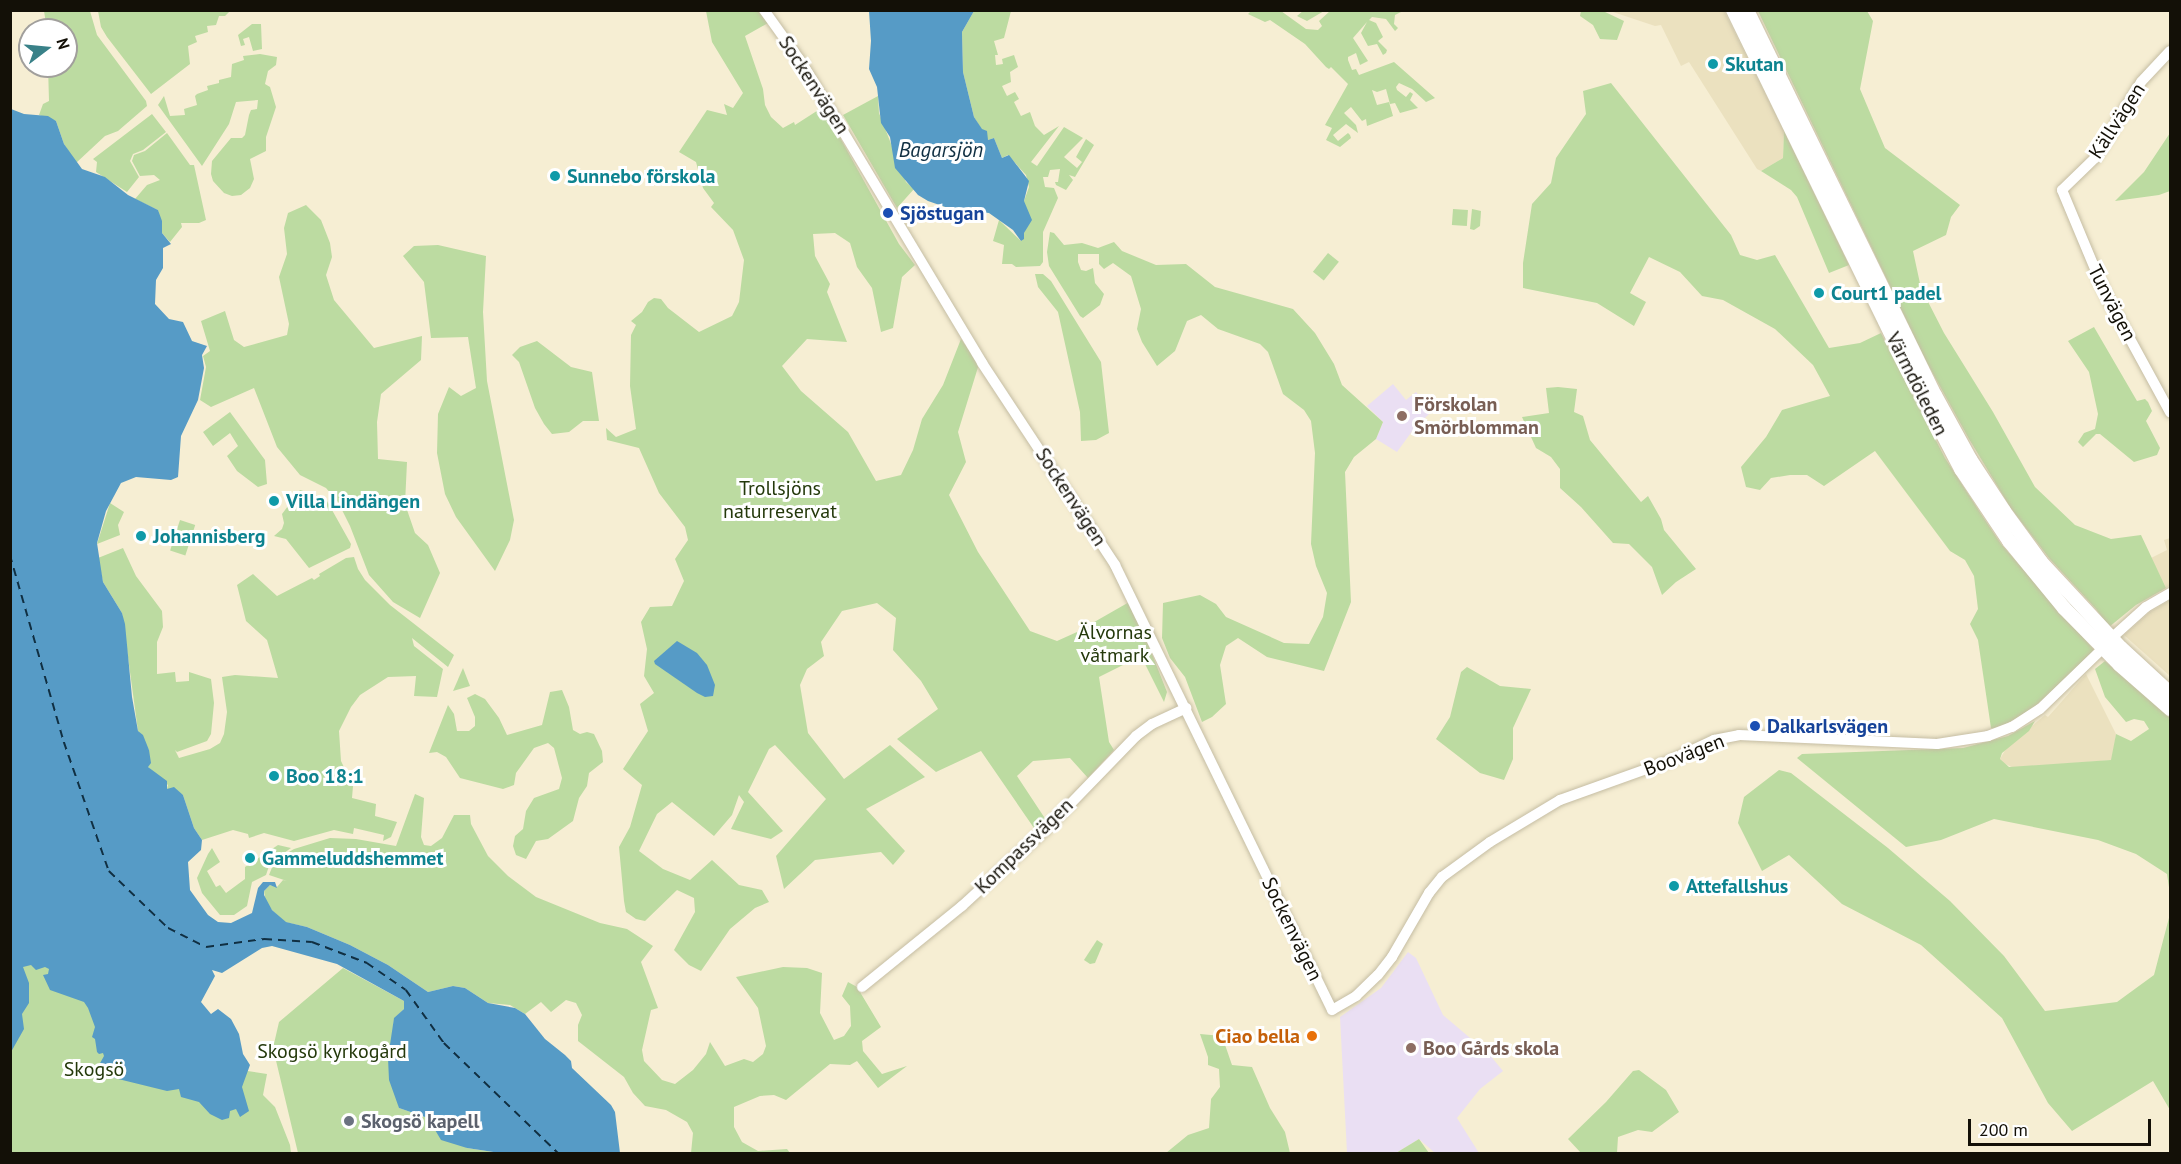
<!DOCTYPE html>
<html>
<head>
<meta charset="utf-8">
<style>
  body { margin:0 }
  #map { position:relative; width:2181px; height:1164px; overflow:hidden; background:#f6eed3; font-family:"PT Sans",sans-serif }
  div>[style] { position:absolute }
  .built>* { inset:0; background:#ebe1bf }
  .education>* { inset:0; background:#eadff3 }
  .green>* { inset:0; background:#bcdba1; transform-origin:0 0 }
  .water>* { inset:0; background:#569bc6 }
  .ferry>* { height:1.5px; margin-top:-0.75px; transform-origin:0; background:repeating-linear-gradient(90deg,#102f42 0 8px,transparent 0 14px) }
  .roads { filter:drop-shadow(0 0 2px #c5bda3) drop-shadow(0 0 2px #c5bda3) }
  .secondary>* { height:10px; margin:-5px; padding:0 5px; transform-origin:5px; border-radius:5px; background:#fff }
  .highway>* { height:14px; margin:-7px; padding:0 7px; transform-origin:7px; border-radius:7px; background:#fff }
  .dots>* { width:16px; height:16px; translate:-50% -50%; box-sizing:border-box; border:3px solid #fff; border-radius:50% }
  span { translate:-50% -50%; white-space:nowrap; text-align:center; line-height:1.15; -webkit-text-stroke:6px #fff; paint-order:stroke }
  .culture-label { font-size:20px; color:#0d838f; font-weight:700 }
  .left { translate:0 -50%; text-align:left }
  .street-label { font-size:20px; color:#131007 }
  .transit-label { font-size:20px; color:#164399; font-weight:700 }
  .education-label { font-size:20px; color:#785e54; font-weight:700 }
  .park-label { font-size:20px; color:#24390b }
  .food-label { font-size:20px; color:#c56008; font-weight:700 }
  .right { translate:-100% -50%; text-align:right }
  .worship-label { font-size:20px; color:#5b616d; font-weight:700 }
  .water-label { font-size:21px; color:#102f42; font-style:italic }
  .frame { position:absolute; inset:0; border:12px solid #131007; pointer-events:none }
  .north { position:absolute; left:18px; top:18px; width:60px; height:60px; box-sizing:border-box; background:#fff; border:2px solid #a19f9c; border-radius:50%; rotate:74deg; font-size:16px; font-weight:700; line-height:24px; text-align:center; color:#131007 }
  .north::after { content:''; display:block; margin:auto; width:21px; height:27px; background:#398188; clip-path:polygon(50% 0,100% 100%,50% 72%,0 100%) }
  .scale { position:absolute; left:1968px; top:1119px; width:183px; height:27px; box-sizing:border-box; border:3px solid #131007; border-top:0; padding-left:8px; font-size:18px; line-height:21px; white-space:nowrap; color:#131007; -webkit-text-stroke:4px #fff; paint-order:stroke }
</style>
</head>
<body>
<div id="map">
  <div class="built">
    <i style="clip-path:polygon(1610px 11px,1724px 11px,1784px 131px,1783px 158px,1761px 171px,1757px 169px,1689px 62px,1681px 66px,1661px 25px,1655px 26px)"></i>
    <i style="clip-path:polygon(2170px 538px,2170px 585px,2166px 588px,2151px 558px,2167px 550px,2164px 540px)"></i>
    <i style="clip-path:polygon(2170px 600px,2170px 676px,2124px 635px,2150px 612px)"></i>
    <i style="clip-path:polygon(2086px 674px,2116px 734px,2112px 760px,2014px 768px,2003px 763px,2000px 759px,2007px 747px,2045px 715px,2048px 717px)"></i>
  </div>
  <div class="education">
    <i style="clip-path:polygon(1393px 384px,1406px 400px,1416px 392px,1432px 411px,1413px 430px,1397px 452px,1376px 439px,1383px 422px,1367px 406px)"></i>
    <i style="clip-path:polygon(1408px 952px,1416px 958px,1443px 1015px,1489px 1054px,1503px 1071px,1480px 1089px,1457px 1118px,1479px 1153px,1435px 1153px,1419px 1139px,1396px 1153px,1347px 1153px,1340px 1017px,1381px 988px)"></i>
  </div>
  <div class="green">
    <i style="clip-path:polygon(231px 10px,225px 16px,219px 16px,216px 25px,207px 26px,208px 32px,195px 36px,197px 42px,188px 46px,190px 64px,151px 94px,107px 37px,101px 27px,98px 11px)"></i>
    <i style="clip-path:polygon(1304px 10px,1324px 10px,1324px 11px,1307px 21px,1297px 16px)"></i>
    <i style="clip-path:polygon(44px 11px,90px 11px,97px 35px,146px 101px,147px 106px,118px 131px,105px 136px,76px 163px,64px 144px,56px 121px,39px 115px,43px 104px,49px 101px,48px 66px,66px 66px,66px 30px,47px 30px)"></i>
    <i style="clip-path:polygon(706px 11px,758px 11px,768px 23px,745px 36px,763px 89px,765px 105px,771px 117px,783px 128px,794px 122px,795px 125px,823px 107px,899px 244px,915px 265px,902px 277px,893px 328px,881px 332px,872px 288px,857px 267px,850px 243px,835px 233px,813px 234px,815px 256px,830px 284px,827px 292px,847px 342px,807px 339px,782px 366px,801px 391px,848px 432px,876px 481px,901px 475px,913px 450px,922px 419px,943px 385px,961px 339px,979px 364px,958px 432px,966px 462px,949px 495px,978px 552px,1030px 631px,1057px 641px,1077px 632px,1078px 639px,1088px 634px,1089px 625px,1131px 601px,1167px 692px,1164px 702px,1141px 656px,1099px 677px,1109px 742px,1114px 750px,1088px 778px,1070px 758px,1033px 761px,1017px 776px,1046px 820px,1036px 831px,981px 751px,936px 772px,897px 739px,938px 709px,921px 681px,893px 650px,896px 618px,877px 603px,842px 611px,821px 642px,824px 656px,807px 669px,800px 685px,808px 733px,844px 779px,890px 745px,925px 777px,866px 809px,905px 851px,893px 865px,881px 852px,815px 860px,784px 889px,776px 856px,826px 799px,775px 745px,769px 749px,748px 792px,783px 831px,771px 839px,731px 829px,744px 802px,739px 795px,732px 815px,714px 836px,672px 802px,657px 814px,639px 851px,663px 869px,690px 880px,712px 860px,739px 885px,762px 890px,769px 902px,755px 908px,730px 929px,701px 971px,689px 965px,674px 950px,695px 912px,694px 898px,677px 890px,645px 921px,636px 919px,626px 912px,624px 901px,619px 847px,630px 827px,642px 785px,623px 769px,648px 731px,640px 704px,654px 693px,644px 676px,647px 649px,641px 622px,650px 607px,672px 606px,684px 581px,675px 559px,688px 540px,685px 527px,659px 493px,639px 448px,607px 440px,606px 428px,616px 437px,636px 429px,630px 386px,631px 335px,636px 325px,631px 321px,642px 312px,648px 302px,654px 298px,661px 299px,668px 308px,699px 332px,732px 316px,739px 302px,744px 260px,733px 230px,711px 207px,714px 203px,703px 188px,696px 162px,679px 152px,707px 110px,727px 115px,724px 104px,733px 108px,743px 93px,712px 42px)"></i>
    <i style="clip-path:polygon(974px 11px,1011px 11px,1004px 38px,994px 41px,998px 55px,995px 55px,996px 65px,1003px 64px,1002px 59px,1014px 55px,1018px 67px,1010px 72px,1011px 82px,1002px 86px,1007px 96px,1015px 92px,1019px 99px,1014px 102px,1021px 116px,1030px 112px,1035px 126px,1044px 135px,1059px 126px,1031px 162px,1037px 166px,1064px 127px,1083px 138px,1064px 157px,1077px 168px,1082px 162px,1076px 157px,1086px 139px,1094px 145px,1075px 177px,1069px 175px,1073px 180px,1066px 190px,1056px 185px,1055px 182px,1058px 182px,1060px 169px,1050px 170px,1048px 177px,1043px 177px,1045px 187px,1054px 188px,1058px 198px,1043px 232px,1043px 262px,1040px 266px,1016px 267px,1012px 264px,1002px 264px,1004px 245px,993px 241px,999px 220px,1021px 241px,1025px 230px,1024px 201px,1029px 187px,1026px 175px,1008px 155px,1002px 158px,994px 138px,988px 140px,974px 117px,963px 72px,962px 32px)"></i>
    <i style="clip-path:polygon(1251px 11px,1281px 11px,1306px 29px,1318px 30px,1322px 26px,1319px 21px,1330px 11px,1403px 11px,1395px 15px,1394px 24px,1398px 28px,1395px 31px,1386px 19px,1372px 17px,1369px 20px,1376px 23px,1383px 37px,1378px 41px,1387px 50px,1386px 53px,1383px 55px,1377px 44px,1368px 46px,1361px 33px,1367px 22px,1353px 38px,1368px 61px,1360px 65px,1356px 53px,1348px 57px,1348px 60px,1352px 70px,1356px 69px,1359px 75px,1394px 62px,1435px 98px,1426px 102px,1412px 89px,1399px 83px,1396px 87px,1397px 90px,1406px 97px,1410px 92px,1413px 94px,1410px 100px,1418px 108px,1400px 113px,1395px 103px,1390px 104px,1386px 89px,1377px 92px,1372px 90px,1377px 105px,1389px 102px,1393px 116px,1367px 126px,1366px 119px,1362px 121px,1351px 107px,1344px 113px,1356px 125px,1358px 133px,1346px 124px,1333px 135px,1338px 141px,1348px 133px,1350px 135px,1351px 138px,1340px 147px,1326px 140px,1332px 128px,1325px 125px,1348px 84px,1331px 67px,1329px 69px,1326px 67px,1305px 44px,1270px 20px,1265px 22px,1248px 14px)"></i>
    <i style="clip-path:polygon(1581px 11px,1603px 11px,1624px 21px,1617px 40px,1600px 39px,1593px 25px,1580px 16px)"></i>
    <i style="clip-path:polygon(1758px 11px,1867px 11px,1873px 21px,1860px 89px,1885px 148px,1960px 205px,1951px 217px,1946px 235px,1913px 251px,1921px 288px,1944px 333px,1993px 412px,2035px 487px,2075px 525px,2111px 539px,2141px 535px,2166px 588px,2136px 605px,2109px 627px,2096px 609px,2049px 558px,2010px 507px,1969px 439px,1926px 361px)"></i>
    <i style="clip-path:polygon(252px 24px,261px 24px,262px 49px,253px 51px,249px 37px,243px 39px,245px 45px,241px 46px,238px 35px)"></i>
    <i style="clip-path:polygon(260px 54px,277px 57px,276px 65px,268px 71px,265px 84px,270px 87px,276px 107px,266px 137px,266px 151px,250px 159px,254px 179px,250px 188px,241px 195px,232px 196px,224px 193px,213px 181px,211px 174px,212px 161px,231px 138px,242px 138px,245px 135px,249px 115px,251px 110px,257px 109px,258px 100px,236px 102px,229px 124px,202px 166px,158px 105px,164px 96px,170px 116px,185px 115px,184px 109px,197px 105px,195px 96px,197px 94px,208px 90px,207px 86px,219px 83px,219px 80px,231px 77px,232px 64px,244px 60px,243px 56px)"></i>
    <i style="clip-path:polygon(1611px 83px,1731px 235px,1740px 255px,1757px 260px,1775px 255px,1829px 348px,1860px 343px,1881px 333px,1945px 458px,1981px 514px,2001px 544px,2095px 651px,2029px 712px,1996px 729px,1991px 728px,1978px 640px,1970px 624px,1978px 609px,1974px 576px,1965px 560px,1950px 551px,1875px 451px,1824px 486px,1807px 475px,1790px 475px,1771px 478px,1760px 490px,1746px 487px,1741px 467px,1766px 437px,1782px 410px,1830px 396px,1813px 365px,1775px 329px,1723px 300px,1702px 296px,1680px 272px,1649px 257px,1630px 293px,1646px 302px,1634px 326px,1597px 303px,1523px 288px,1523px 263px,1532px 204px,1551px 183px,1556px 158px,1586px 114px,1583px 91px)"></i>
    <i style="clip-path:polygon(878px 96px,879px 113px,906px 182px,914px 189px,897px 208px,843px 115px)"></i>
    <i style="clip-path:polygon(152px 114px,166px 132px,143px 150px,133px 154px,130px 161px,139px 177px,127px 192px,96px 172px,97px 162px,93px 159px)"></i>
    <i style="clip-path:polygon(1784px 131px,1849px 265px,1829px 273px,1797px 197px,1791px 190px,1761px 171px,1783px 158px)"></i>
    <i style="clip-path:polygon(167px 133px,190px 165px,194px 165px,206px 220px,199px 223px,181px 223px,182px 227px,170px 242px,162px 233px,158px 210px,135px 199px,147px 185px,160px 180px,154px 175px,140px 176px,132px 161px,134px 155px,145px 151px)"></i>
    <i style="clip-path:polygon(2170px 133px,2170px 191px,2159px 195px,2115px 201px,2144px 172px)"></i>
    <i style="clip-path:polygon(306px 205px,321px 220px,330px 243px,332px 257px,326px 275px,334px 300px,374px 348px,422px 336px,421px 360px,381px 394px,377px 422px,378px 459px,407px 462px,405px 504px,415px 533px,428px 545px,440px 573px,420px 618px,393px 602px,369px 575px,350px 526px,338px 502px,326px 488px,300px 475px,277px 447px,254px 388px,211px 407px,200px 400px,206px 367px,203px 356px,210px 351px,201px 321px,225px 311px,234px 340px,244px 347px,287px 335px,289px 324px,279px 277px,287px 254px,284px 228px,288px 213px)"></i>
    <i style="left:1453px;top:209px;width:15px;height:16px;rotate:4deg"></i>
    <i style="clip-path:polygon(1472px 209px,1481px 211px,1480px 226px,1474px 230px,1470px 229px)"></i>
    <i style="clip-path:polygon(1050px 232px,1054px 233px,1064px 245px,1082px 243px,1098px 248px,1114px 242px,1122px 251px,1156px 265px,1186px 264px,1215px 287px,1293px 309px,1315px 333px,1334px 364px,1342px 385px,1383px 422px,1376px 439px,1354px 457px,1345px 472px,1351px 602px,1324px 671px,1267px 657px,1238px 638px,1226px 646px,1220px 665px,1226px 704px,1212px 717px,1202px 722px,1185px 677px,1170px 658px,1162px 638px,1163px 603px,1200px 595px,1216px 604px,1226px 617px,1284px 643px,1309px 644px,1323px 617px,1327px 593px,1316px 566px,1311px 544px,1315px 453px,1311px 421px,1304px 410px,1283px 394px,1268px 352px,1260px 344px,1218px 329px,1201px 315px,1187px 321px,1175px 351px,1157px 366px,1142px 342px,1137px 329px,1141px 309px,1131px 276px,1113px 263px,1104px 269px,1099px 264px,1099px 254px,1078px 254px,1078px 262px,1081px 270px,1086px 271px,1093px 268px,1095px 283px,1104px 294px,1100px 305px,1083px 318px,1080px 316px,1049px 266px,1047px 252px)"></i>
    <i style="clip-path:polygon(438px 245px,486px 256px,483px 312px,487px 381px,514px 520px,510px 540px,495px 571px,456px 517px,445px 494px,437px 453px,438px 414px,449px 387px,461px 396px,476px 388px,468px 337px,431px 338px,424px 282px,403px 256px,414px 246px)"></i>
    <i style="left:1328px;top:253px;width:14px;height:24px;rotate:39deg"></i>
    <i style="clip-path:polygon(1035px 274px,1043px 274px,1051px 281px,1101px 362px,1109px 433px,1096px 440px,1081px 441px,1080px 412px,1058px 312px,1038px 287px)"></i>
    <i style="clip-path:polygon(2094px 327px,2137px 401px,2145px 399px,2148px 402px,2152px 411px,2146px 421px,2160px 448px,2157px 455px,2134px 462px,2100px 434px,2096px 434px,2083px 447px,2078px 442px,2084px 433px,2095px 429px,2098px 414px,2089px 372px,2068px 341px)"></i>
    <i style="clip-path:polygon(537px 341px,571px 367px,592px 372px,599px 421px,583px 421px,569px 432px,552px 434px,544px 424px,535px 408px,519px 362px,512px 355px,520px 347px)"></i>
    <i style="clip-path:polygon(1558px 387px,1577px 389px,1574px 412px,1583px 416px,1590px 440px,1641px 502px,1648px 496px,1661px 519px,1664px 530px,1696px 569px,1676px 582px,1662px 595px,1652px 567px,1629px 544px,1613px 543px,1581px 507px,1560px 488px,1560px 469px,1551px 457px,1536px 448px,1522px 417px,1549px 413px,1546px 388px)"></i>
    <i style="clip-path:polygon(230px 412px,265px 460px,267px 484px,258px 487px,237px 471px,227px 456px,238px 446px,230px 433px,213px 446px,203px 432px)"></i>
    <i style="clip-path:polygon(300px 490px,323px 497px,327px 501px,351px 544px,350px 548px,309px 568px,286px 539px,274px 536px,282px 529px,284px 523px,282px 514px)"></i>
    <i style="clip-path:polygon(110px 503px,124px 512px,118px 525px,120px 535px,97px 544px)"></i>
    <i style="left:180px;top:520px;width:16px;height:32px;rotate:18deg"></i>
    <i style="clip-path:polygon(123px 548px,136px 576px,162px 611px,163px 627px,157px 642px,157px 674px,175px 672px,176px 682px,189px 681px,189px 672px,211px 679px,214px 703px,211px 734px,207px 741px,177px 752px,175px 750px,179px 758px,210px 749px,220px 743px,224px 734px,227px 712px,222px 677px,235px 675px,278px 678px,267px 640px,246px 621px,237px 585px,253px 574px,277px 596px,312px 578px,314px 580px,320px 576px,319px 574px,346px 558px,354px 557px,358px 569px,365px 580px,390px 605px,454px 655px,448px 667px,412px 638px,414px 646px,443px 669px,437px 697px,414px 696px,416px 676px,388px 677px,360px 695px,351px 707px,339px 731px,341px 761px,353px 786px,352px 798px,376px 804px,375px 816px,397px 822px,391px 837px,383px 841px,384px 835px,354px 828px,353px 834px,334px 830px,294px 841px,264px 833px,249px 838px,248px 834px,233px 830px,202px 840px,194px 828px,183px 795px,167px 789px,168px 785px,148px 767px,149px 750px,138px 731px,122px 613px,103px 582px,98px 558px)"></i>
    <i style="clip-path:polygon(2105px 661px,2170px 718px,2170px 894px,2167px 874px,2136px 854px,2098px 840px,1994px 819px,1941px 840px,1906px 847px,1797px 758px,1802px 754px,1963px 748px,2008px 736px,2035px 721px,2029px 731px,2002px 753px,2000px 759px,2009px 767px,2111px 760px,2116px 734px,2131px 741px,2149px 729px,2144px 721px,2134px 719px,2126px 722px,2105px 697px,2095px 669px)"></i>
    <i style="clip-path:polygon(1467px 667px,1500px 686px,1531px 689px,1513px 728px,1513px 759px,1504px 780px,1480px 773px,1436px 739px,1450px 717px,1461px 672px)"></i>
    <i style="clip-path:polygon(463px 668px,470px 686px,453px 691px)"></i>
    <i style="clip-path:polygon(562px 690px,569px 707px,573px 730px,580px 734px,587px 732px,594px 734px,602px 751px,603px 762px,589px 773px,587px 786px,579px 798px,573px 821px,548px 839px,536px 841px,526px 859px,516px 855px,513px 846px,515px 836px,523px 829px,526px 811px,534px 798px,559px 789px,562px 778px,554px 748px,548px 743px,534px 748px,516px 773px,514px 785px,503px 789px,460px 778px,446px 757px,437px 752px,429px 753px,448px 705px,454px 714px,457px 731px,469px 731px,475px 726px,475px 717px,467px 698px,475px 694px,485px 699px,499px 718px,507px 735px,542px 725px,550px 692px)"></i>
    <i style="clip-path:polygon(10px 713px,214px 1066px,267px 1074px,263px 1095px,275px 1107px,290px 1145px,291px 1153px,11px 1153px)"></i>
    <i style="clip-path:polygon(1779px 770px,1791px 773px,1888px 848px,1950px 901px,2004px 956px,2045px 1011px,2117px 1002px,2154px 975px,2170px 914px,2170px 1110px,2153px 1081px,2072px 1131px,2048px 1103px,2002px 1018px,1921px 945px,1842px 904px,1789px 855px,1762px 871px,1738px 823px,1744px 797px)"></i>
    <i style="clip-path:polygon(415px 794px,424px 798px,421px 837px,424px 845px,431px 846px,442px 838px,454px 815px,470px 815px,471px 824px,488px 856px,508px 876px,536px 897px,600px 923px,627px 929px,653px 946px,641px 962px,658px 1008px,651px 1010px,642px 1050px,644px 1061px,662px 1080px,675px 1084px,693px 1070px,706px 1054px,710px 1042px,725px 1066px,744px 1059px,753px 1062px,763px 1054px,766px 1046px,758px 1008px,736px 977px,783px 967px,807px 968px,822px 973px,820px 1013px,834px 1040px,844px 1036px,851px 1026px,850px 1006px,842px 996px,848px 982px,857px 987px,881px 1027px,862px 1041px,863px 1051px,882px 1074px,907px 1066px,878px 1088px,857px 1061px,850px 1065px,830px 1064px,786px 1100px,774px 1095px,760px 1096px,734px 1107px,734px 1127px,742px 1142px,758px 1151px,787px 1149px,790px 1153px,691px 1153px,693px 1133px,687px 1122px,666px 1110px,645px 1106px,633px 1093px,624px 1077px,578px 1041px,578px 1025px,582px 1015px,576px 1003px,566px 1000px,551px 1012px,541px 1002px,525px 1014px,510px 1005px,488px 1003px,465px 988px,453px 986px,428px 992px,388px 965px,350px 945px,307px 927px,285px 922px,272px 910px,266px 903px,264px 891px,270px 885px,277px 887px,283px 880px,287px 881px,269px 875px,275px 860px,294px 849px,330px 838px,356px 839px,396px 846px)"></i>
    <i style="clip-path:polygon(278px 845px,291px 848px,270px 863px,266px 875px,252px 882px,247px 906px,234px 915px,220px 915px,202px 893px,197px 878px,208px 854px,212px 848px,220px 862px,207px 871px,216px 887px,220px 885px,226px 893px,245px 879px,245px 867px)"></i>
    <i style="clip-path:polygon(1097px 940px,1103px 944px,1095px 963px,1090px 964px,1084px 960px)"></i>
    <i style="clip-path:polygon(343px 968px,404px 1001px,404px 1009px,394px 1019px,393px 1033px,399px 1108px,428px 1118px,467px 1148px,500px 1153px,298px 1153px,273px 1048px,279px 1022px)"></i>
    <i style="clip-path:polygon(1200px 1034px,1222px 1036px,1232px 1065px,1252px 1067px,1270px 1108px,1285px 1132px,1290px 1153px,1166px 1153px,1188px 1135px,1209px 1128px,1211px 1099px,1220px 1087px,1219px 1069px,1208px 1065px,1208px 1057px)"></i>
    <i style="clip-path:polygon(1639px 1070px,1666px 1090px,1679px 1112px,1652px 1132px,1638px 1130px,1618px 1137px,1617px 1153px,1581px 1153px,1568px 1139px,1606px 1102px,1633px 1071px)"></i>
    <i style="clip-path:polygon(1419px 1139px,1429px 1153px,1396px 1153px)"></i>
  </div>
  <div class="water">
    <i style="clip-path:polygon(869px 11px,974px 11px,962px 32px,963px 72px,974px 117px,982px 129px,987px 131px,988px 140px,994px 138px,1002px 158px,1009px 155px,1029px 181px,1024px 201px,1032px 220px,1024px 233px,1024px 239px,1021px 241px,1013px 230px,989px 213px,951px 209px,928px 201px,918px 195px,895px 168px,890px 137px,881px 123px,877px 87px,869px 69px,871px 41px)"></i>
    <i style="clip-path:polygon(11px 109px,24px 114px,48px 116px,56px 121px,64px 144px,82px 169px,105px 177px,128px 195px,158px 210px,162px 221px,162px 233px,171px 244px,163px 248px,163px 268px,156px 280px,155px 304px,169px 319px,183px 322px,192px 341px,207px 346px,202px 355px,204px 368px,198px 400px,181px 436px,178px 477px,171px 480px,136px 477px,121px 483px,106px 511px,97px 543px,103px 582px,122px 613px,125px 624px,132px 697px,138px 731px,143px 735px,149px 750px,151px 763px,148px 767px,167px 781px,167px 789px,174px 787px,183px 795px,194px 828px,202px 840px,201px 850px,188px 862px,190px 890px,208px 915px,218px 922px,231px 923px,252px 913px,258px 888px,263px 882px,275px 882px,277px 888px,270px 885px,264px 891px,264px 895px,272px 910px,286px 922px,307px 927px,350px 945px,388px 965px,428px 992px,453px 986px,465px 988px,488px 1003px,515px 1008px,525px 1014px,545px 1039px,565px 1055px,571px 1061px,572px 1068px,611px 1105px,615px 1112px,620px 1153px,500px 1153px,467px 1148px,441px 1140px,428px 1118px,399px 1108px,389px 1080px,388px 1058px,394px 1018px,404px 1009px,404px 1001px,337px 964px,272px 946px,262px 948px,222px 973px,212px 970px,215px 976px,201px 1002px,211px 1014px,218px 1009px,231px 1019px,239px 1034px,243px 1054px,250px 1065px,242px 1087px,249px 1111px,240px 1117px,236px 1109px,230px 1111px,229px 1118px,222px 1120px,210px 1114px,199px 1102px,181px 1097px,179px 1089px,167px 1091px,106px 1076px,99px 1065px,104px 1056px,103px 1053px,99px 1054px,97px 1052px,95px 1039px,92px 1037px,95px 1027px,88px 1008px,84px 1002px,50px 990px,43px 975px,48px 974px,49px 969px,45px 967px,36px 970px,31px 965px,23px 967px,29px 983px,29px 1003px,22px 1014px,24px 1029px,11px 1052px)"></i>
    <i style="clip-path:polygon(677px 641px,697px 653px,707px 665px,715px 685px,713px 696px,705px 697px,697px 693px,655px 664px,654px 661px)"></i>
  </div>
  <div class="ferry">
    <i style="left:10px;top:555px;width:195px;rotate:73.9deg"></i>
    <i style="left:64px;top:742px;width:137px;rotate:70.8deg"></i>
    <i style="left:109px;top:871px;width:82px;rotate:44deg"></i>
    <i style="left:168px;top:928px;width:42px;rotate:26.6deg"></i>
    <i style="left:206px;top:947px;width:59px;rotate:-7.9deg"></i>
    <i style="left:264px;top:939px;width:48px;rotate:3.6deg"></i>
    <i style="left:312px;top:942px;width:59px;rotate:20.9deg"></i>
    <i style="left:367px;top:963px;width:47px;rotate:34.7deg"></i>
    <i style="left:406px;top:990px;width:65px;rotate:54.4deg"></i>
    <i style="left:444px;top:1043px;width:160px;rotate:44deg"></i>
  </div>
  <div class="roads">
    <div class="secondary">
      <i style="left:764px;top:10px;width:65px;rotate:54.4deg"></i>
      <i style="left:802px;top:63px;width:350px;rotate:59deg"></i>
      <i style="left:982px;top:363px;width:242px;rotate:56.6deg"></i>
      <i style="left:1115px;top:565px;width:495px;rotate:64deg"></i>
      <i style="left:1332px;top:1010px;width:28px;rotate:-30deg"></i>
      <i style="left:1356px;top:996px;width:30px;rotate:-44deg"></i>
      <i style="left:1378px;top:975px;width:23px;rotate:-52deg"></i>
      <i style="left:1392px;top:957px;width:74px;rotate:-60deg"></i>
      <i style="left:1429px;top:893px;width:21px;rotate:-51deg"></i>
      <i style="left:1442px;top:877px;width:59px;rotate:-36.1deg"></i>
      <i style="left:1490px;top:842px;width:82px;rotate:-31deg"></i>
      <i style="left:1560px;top:800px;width:116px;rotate:-19.7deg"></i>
      <i style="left:1669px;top:761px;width:50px;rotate:-25deg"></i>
      <i style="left:1714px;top:740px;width:25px;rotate:-11deg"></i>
      <i style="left:1739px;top:735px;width:198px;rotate:2.6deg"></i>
      <i style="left:1937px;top:744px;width:52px;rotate:-8.9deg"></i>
      <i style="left:1988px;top:736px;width:26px;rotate:-21deg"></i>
      <i style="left:2012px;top:727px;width:33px;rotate:-33deg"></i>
      <i style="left:2040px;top:709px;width:81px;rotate:-44deg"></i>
      <i style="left:2170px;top:51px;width:42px;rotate:133.1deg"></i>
      <i style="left:2141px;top:82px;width:89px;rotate:121.2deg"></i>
      <i style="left:2095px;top:158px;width:46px;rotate:135.9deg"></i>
      <i style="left:2062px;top:190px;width:112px;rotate:67.3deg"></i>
      <i style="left:2105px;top:293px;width:136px;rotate:61.4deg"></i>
      <i style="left:2116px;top:634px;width:40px;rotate:-42deg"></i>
      <i style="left:2146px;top:607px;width:28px;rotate:-30deg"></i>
      <i style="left:862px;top:987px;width:129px;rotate:-39deg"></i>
      <i style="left:962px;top:906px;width:115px;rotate:-42.5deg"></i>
      <i style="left:1047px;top:828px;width:128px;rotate:-45.9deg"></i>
      <i style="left:1136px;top:736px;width:20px;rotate:-37deg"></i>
      <i style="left:1152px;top:724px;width:38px;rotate:-25deg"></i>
    </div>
    <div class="highway">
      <i style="left:1733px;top:10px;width:377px;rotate:64deg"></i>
      <i style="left:1898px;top:349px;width:136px;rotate:62.3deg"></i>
      <i style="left:1961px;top:469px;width:87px;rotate:56.3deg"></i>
      <i style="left:2009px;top:541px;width:87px;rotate:50.6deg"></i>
      <i style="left:2064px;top:608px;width:80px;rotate:45.5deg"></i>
      <i style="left:2120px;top:665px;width:67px;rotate:41.3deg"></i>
      <i style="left:1747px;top:10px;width:428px;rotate:64deg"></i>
      <i style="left:1935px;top:395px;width:73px;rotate:61.3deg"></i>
      <i style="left:1970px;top:459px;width:62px;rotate:56.8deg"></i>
      <i style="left:2004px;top:511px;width:63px;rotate:54deg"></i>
      <i style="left:2041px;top:562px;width:117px;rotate:47.1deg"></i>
      <i style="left:2121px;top:648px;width:67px;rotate:42.6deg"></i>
    </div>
  </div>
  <div class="dots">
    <i style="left:1713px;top:64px;background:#0f9aa8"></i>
    <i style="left:555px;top:176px;background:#0f9aa8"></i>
    <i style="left:888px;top:213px;background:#1a4fb4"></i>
    <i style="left:1819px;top:293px;background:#0f9aa8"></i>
    <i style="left:1402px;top:416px;background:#8d6e63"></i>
    <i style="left:274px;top:501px;background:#0f9aa8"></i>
    <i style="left:141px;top:536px;background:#0f9aa8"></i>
    <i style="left:1755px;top:726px;background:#1a4fb4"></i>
    <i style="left:274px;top:776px;background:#0f9aa8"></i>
    <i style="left:250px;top:858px;background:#0f9aa8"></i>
    <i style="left:1674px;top:886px;background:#0f9aa8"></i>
    <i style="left:1312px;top:1036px;background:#e8710a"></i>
    <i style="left:1411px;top:1048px;background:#8d6e63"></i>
    <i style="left:349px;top:1121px;background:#6b7280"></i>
  </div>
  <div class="culture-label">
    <span class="left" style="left:1725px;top:64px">Skutan</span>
    <span class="left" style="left:567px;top:176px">Sunnebo förskola</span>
    <span class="left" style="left:1831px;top:293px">Court1 padel</span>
    <span class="left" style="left:286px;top:501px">Villa Lindängen</span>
    <span class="left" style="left:153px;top:536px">Johannisberg</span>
    <span class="left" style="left:286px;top:776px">Boo 18:1</span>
    <span class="left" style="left:262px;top:858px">Gammeluddshemmet</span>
    <span class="left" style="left:1686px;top:886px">Attefallshus</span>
  </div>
  <div class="street-label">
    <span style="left:814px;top:85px;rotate:57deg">Sockenvägen</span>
    <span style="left:2117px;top:121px;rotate:-57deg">Källvägen</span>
    <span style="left:2112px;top:303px;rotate:63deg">Tunvägen</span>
    <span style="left:1917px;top:384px;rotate:63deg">Värmdöleden</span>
    <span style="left:1071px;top:497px;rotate:57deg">Sockenvägen</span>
    <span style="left:1684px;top:755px;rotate:-21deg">Boovägen</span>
    <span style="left:1024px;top:846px;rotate:-44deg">Kompassvägen</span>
    <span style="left:1292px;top:929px;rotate:64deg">Sockenvägen</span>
  </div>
  <div class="transit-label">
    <span class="left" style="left:900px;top:213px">Sjöstugan</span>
    <span class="left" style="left:1767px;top:726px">Dalkarlsvägen</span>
  </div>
  <div class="education-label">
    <span class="left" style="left:1414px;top:416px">Förskolan<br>Smörblomman</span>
    <span class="left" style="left:1423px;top:1048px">Boo Gårds skola</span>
  </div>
  <div class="park-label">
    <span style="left:780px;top:500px">Trollsjöns<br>naturreservat</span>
    <span style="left:1115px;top:644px">Älvornas<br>våtmark</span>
    <span style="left:332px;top:1051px">Skogsö kyrkogård</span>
    <span style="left:94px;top:1069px">Skogsö</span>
  </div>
  <div class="food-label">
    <span class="right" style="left:1300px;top:1036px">Ciao bella</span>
  </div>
  <div class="worship-label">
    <span class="left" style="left:361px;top:1121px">Skogsö kapell</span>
  </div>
  <div class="water-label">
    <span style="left:941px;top:150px">Bagarsjön</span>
  </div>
  <div class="frame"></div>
  <div class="north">N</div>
  <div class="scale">200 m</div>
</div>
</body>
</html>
